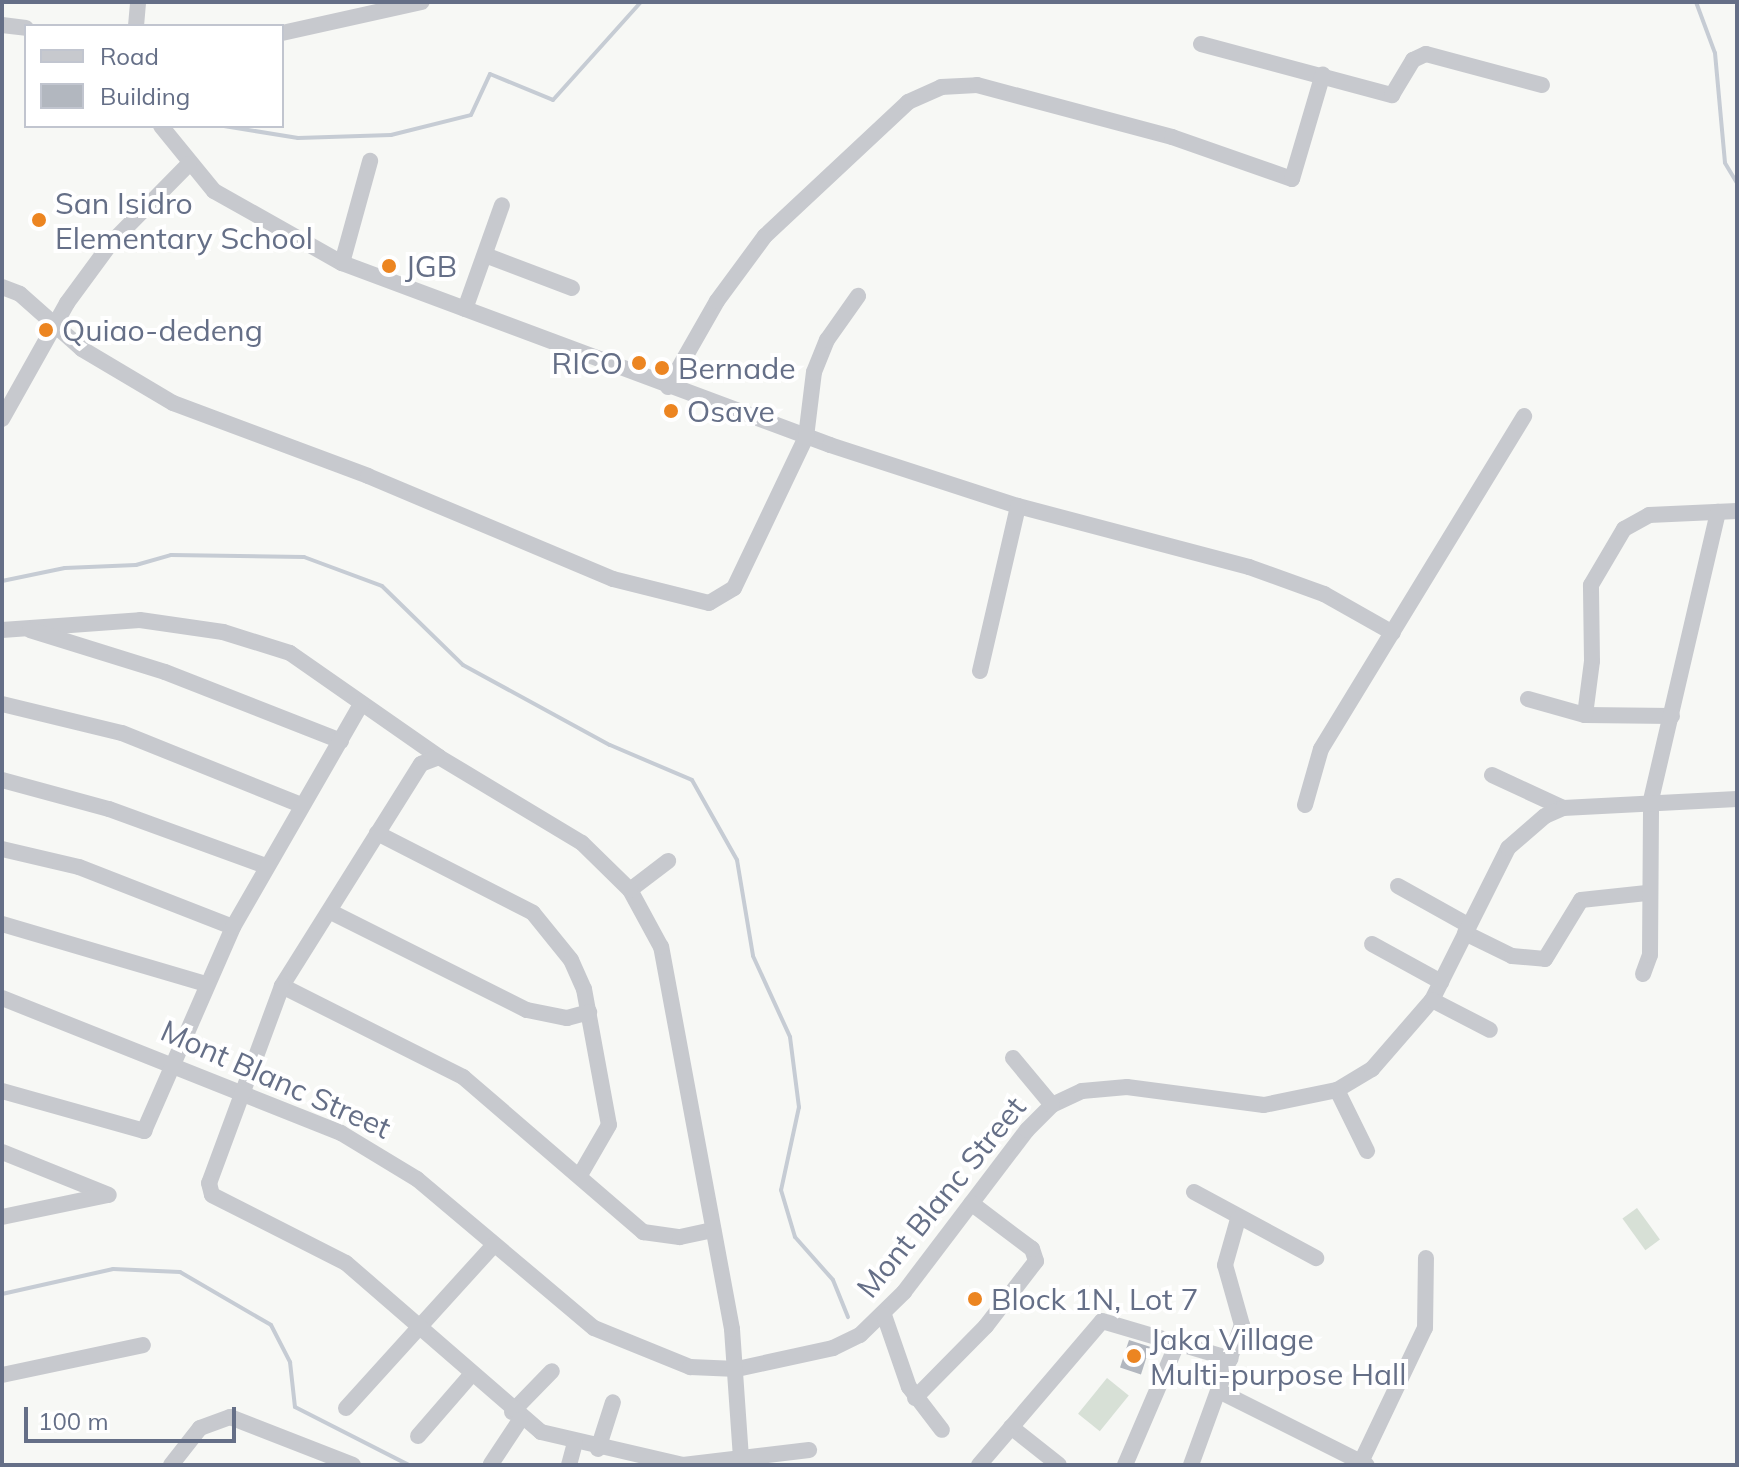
<!DOCTYPE html>
<html>
<head>
<meta charset="utf-8">
<style>
  body { margin:0 }
  #map { position:relative; width:1739px; height:1467px; overflow:hidden; background:#f7f8f5; font-family:Mulish,sans-serif }
  div>[style] { position:absolute }
  .green>* { inset:0; background:#d7e0d6; transform-origin:0 0 }
  .stream>* { height:4px; margin:-2px; padding:0 2px; transform-origin:2px; border-radius:2px; background:#c6ccd4 }
  .building>* { inset:0; background:#b2b7bf; transform-origin:0 0 }
  .minor>* { height:16px; margin:-8px; padding:0 8px; transform-origin:8px; border-radius:8px; background:#c7c9ce }
  .dots>* { width:22px; height:22px; translate:-50% -50%; box-sizing:border-box; border:4px solid #fff; border-radius:50% }
  span { translate:-50% -50%; white-space:nowrap; text-align:center; line-height:1.15; -webkit-text-stroke:8px #fff; paint-order:stroke }
  .poi-label { font-size:30px; color:#656f87 }
  .left { translate:0 -50%; text-align:left }
  .right { translate:-100% -50%; text-align:right }
  .street-label { font-size:30px; color:#656f87 }
  .frame { position:absolute; inset:0; border:4px solid #656f87; pointer-events:none }
  .legend { position:absolute; left:24px; top:24px; width:260px; height:104px; box-sizing:border-box; background:#fff; border:2px solid #c1c5cf; margin:0; padding:10px 14px; list-style:none; font-size:24px; color:#656f87 }
  .legend li { display:flex; align-items:center; gap:16px; height:40px }
  .legend b { width:40px; border:2px solid #c1c5cf }
  .scale { position:absolute; left:24px; top:1407px; width:212px; height:36px; box-sizing:border-box; border:4px solid #656f87; border-top:0; padding-left:10px; font-size:24px; line-height:28px; white-space:nowrap; color:#656f87; -webkit-text-stroke:6px #fff; paint-order:stroke }
</style>
</head>
<body>
<div id="map">
  <div class="green">
    <i style="left:1637px;top:1208px;width:39px;height:18px;rotate:54deg"></i>
    <i style="left:1107px;top:1378px;width:28px;height:46px;rotate:39deg"></i>
  </div>
  <div class="stream">
    <i style="left:1696px;top:2px;width:54px;rotate:69.6deg"></i>
    <i style="left:1715px;top:53px;width:110px;rotate:84.8deg"></i>
    <i style="left:1725px;top:163px;width:23px;rotate:59deg"></i>
    <i style="left:224px;top:126px;width:75px;rotate:9.2deg"></i>
    <i style="left:298px;top:138px;width:93px;rotate:-1.8deg"></i>
    <i style="left:391px;top:135px;width:82px;rotate:-14deg"></i>
    <i style="left:471px;top:115px;width:45px;rotate:-65.1deg"></i>
    <i style="left:490px;top:74px;width:68px;rotate:22.4deg"></i>
    <i style="left:553px;top:100px;width:132px;rotate:-48.1deg"></i>
    <i style="left:2px;top:581px;width:64px;rotate:-11.7deg"></i>
    <i style="left:65px;top:568px;width:71px;rotate:-2.4deg"></i>
    <i style="left:136px;top:565px;width:36px;rotate:-16deg"></i>
    <i style="left:171px;top:555px;width:133px;rotate:0.9deg"></i>
    <i style="left:304px;top:557px;width:83px;rotate:20.4deg"></i>
    <i style="left:382px;top:586px;width:113px;rotate:44.3deg"></i>
    <i style="left:463px;top:665px;width:167px;rotate:28.6deg"></i>
    <i style="left:610px;top:745px;width:89px;rotate:23.1deg"></i>
    <i style="left:692px;top:780px;width:92px;rotate:60.6deg"></i>
    <i style="left:737px;top:860px;width:97px;rotate:80.5deg"></i>
    <i style="left:753px;top:956px;width:89px;rotate:65.4deg"></i>
    <i style="left:790px;top:1037px;width:71px;rotate:82.7deg"></i>
    <i style="left:799px;top:1107px;width:85px;rotate:102.2deg"></i>
    <i style="left:781px;top:1190px;width:49px;rotate:73.4deg"></i>
    <i style="left:795px;top:1237px;width:57px;rotate:48.5deg"></i>
    <i style="left:833px;top:1280px;width:40px;rotate:68deg"></i>
    <i style="left:2px;top:1294px;width:114px;rotate:-12.7deg"></i>
    <i style="left:113px;top:1269px;width:67px;rotate:2.6deg"></i>
    <i style="left:180px;top:1272px;width:105px;rotate:30.2deg"></i>
    <i style="left:271px;top:1325px;width:42px;rotate:62.8deg"></i>
    <i style="left:290px;top:1362px;width:45px;rotate:83.7deg"></i>
    <i style="left:295px;top:1407px;width:128px;rotate:27deg"></i>
  </div>
  <div class="building">
    <i style="left:1129px;top:1340px;width:22px;height:29px;rotate:18deg"></i>
  </div>
  <div class="minor">
    <i style="left:2px;top:25px;width:24px;rotate:7deg"></i>
    <i style="left:136px;top:26px;width:24px;rotate:-85deg"></i>
    <i style="left:282px;top:33px;width:143px;rotate:-12.5deg"></i>
    <i style="left:1201px;top:44px;width:198px;rotate:15deg"></i>
    <i style="left:1392px;top:95px;width:41px;rotate:-59deg"></i>
    <i style="left:1413px;top:60px;width:14px;rotate:-25deg"></i>
    <i style="left:1426px;top:54px;width:120px;rotate:15deg"></i>
    <i style="left:161px;top:126px;width:84px;rotate:50.8deg"></i>
    <i style="left:214px;top:191px;width:147px;rotate:29.4deg"></i>
    <i style="left:342px;top:263px;width:521px;rotate:20.45deg"></i>
    <i style="left:830px;top:445px;width:198px;rotate:18deg"></i>
    <i style="left:1018px;top:506px;width:239px;rotate:14.8deg"></i>
    <i style="left:1249px;top:567px;width:80px;rotate:19.8deg"></i>
    <i style="left:1324px;top:594px;width:79px;rotate:29.5deg"></i>
    <i style="left:485px;top:255px;width:93px;rotate:20.8deg"></i>
    <i style="left:342px;top:263px;width:106px;rotate:-74.6deg"></i>
    <i style="left:2px;top:287px;width:19px;rotate:21deg"></i>
    <i style="left:20px;top:294px;width:83px;rotate:41.6deg"></i>
    <i style="left:82px;top:349px;width:106px;rotate:30.7deg"></i>
    <i style="left:173px;top:403px;width:208px;rotate:20.5deg"></i>
    <i style="left:368px;top:476px;width:266px;rotate:22.8deg"></i>
    <i style="left:613px;top:579px;width:99px;rotate:14deg"></i>
    <i style="left:709px;top:603px;width:29px;rotate:-31deg"></i>
    <i style="left:734px;top:588px;width:167px;rotate:-64.5deg"></i>
    <i style="left:806px;top:437px;width:65px;rotate:-83deg"></i>
    <i style="left:814px;top:372px;width:35px;rotate:-68deg"></i>
    <i style="left:827px;top:340px;width:54px;rotate:-54.8deg"></i>
    <i style="left:465px;top:309px;width:110px;rotate:-70.4deg"></i>
    <i style="left:668px;top:387px;width:99px;rotate:-60.3deg"></i>
    <i style="left:717px;top:301px;width:81px;rotate:-53.6deg"></i>
    <i style="left:765px;top:236px;width:196px;rotate:-43.1deg"></i>
    <i style="left:908px;top:102px;width:36px;rotate:-24deg"></i>
    <i style="left:941px;top:87px;width:36px;rotate:-3deg"></i>
    <i style="left:977px;top:85px;width:202px;rotate:14.9deg"></i>
    <i style="left:1172px;top:137px;width:127px;rotate:19.3deg"></i>
    <i style="left:1292px;top:179px;width:109px;rotate:-73.6deg"></i>
    <i style="left:2px;top:419px;width:133px;rotate:-60.7deg"></i>
    <i style="left:67px;top:303px;width:74px;rotate:-53.7deg"></i>
    <i style="left:111px;top:243px;width:111px;rotate:-45.4deg"></i>
    <i style="left:2px;top:630px;width:138px;rotate:-4.1deg"></i>
    <i style="left:140px;top:620px;width:84px;rotate:8.2deg"></i>
    <i style="left:223px;top:632px;width:70px;rotate:17.4deg"></i>
    <i style="left:290px;top:653px;width:182px;rotate:34.9deg"></i>
    <i style="left:30px;top:630px;width:141px;rotate:17.3deg"></i>
    <i style="left:165px;top:672px;width:189px;rotate:21.4deg"></i>
    <i style="left:980px;top:671px;width:169px;rotate:-77deg"></i>
    <i style="left:1528px;top:699px;width:59px;rotate:15.7deg"></i>
    <i style="left:1585px;top:715px;width:87px;rotate:0.7deg"></i>
    <i style="left:2px;top:704px;width:123px;rotate:13.6deg"></i>
    <i style="left:122px;top:733px;width:191px;rotate:21.9deg"></i>
    <i style="left:1585px;top:715px;width:54px;rotate:-82.6deg"></i>
    <i style="left:1592px;top:661px;width:76px;rotate:-90.8deg"></i>
    <i style="left:1591px;top:585px;width:65px;rotate:-59.5deg"></i>
    <i style="left:1624px;top:529px;width:29px;rotate:-29deg"></i>
    <i style="left:1649px;top:515px;width:88px;rotate:-2.6deg"></i>
    <i style="left:1492px;top:775px;width:78px;rotate:24.9deg"></i>
    <i style="left:2px;top:780px;width:111px;rotate:15.2deg"></i>
    <i style="left:109px;top:809px;width:167px;rotate:20deg"></i>
    <i style="left:1305px;top:805px;width:58px;rotate:-74.1deg"></i>
    <i style="left:1321px;top:749px;width:390px;rotate:-58.6deg"></i>
    <i style="left:377px;top:833px;width:175px;rotate:27.1deg"></i>
    <i style="left:533px;top:913px;width:60px;rotate:51deg"></i>
    <i style="left:571px;top:960px;width:32px;rotate:66deg"></i>
    <i style="left:584px;top:989px;width:138px;rotate:79.6deg"></i>
    <i style="left:609px;top:1125px;width:58px;rotate:120.1deg"></i>
    <i style="left:2px;top:849px;width:79px;rotate:13.2deg"></i>
    <i style="left:79px;top:867px;width:165px;rotate:21.3deg"></i>
    <i style="left:1398px;top:886px;width:80px;rotate:29.1deg"></i>
    <i style="left:630px;top:890px;width:48px;rotate:-37.3deg"></i>
    <i style="left:331px;top:912px;width:219px;rotate:26.6deg"></i>
    <i style="left:527px;top:1010px;width:41px;rotate:11.3deg"></i>
    <i style="left:567px;top:1018px;width:23px;rotate:-15deg"></i>
    <i style="left:2px;top:924px;width:213px;rotate:16.4deg"></i>
    <i style="left:1465px;top:933px;width:52px;rotate:26.1deg"></i>
    <i style="left:1512px;top:956px;width:33px;rotate:5deg"></i>
    <i style="left:1545px;top:959px;width:69px;rotate:-58.6deg"></i>
    <i style="left:1581px;top:900px;width:66px;rotate:-6.1deg"></i>
    <i style="left:1372px;top:944px;width:79px;rotate:28.8deg"></i>
    <i style="left:1643px;top:974px;width:20px;rotate:-70deg"></i>
    <i style="left:1650px;top:955px;width:155px;rotate:-89.6deg"></i>
    <i style="left:1651px;top:800px;width:296px;rotate:-76.9deg"></i>
    <i style="left:282px;top:986px;width:203px;rotate:26.7deg"></i>
    <i style="left:463px;top:1077px;width:238px;rotate:40.7deg"></i>
    <i style="left:643px;top:1232px;width:37px;rotate:8deg"></i>
    <i style="left:680px;top:1237px;width:34px;rotate:-12deg"></i>
    <i style="left:2px;top:998px;width:365px;rotate:21.7deg"></i>
    <i style="left:341px;top:1133px;width:89px;rotate:31.2deg"></i>
    <i style="left:417px;top:1179px;width:231px;rotate:40.1deg"></i>
    <i style="left:594px;top:1328px;width:104px;rotate:22.1deg"></i>
    <i style="left:690px;top:1367px;width:47px;rotate:2.4deg"></i>
    <i style="left:737px;top:1369px;width:98px;rotate:-12.3deg"></i>
    <i style="left:833px;top:1348px;width:30px;rotate:-26deg"></i>
    <i style="left:860px;top:1335px;width:62px;rotate:-44.3deg"></i>
    <i style="left:904px;top:1292px;width:203px;rotate:-52.8deg"></i>
    <i style="left:1027px;top:1130px;width:35px;rotate:-45deg"></i>
    <i style="left:1052px;top:1105px;width:33px;rotate:-25deg"></i>
    <i style="left:1082px;top:1091px;width:45px;rotate:-5.1deg"></i>
    <i style="left:1127px;top:1087px;width:138px;rotate:7.5deg"></i>
    <i style="left:1264px;top:1105px;width:75px;rotate:-11.6deg"></i>
    <i style="left:1337px;top:1090px;width:41px;rotate:-31deg"></i>
    <i style="left:1372px;top:1069px;width:91px;rotate:-49deg"></i>
    <i style="left:1432px;top:1000px;width:170px;rotate:-63.4deg"></i>
    <i style="left:1508px;top:848px;width:49px;rotate:-40.9deg"></i>
    <i style="left:1545px;top:816px;width:20px;rotate:-24deg"></i>
    <i style="left:1563px;top:808px;width:174px;rotate:-3deg"></i>
    <i style="left:1432px;top:1000px;width:65px;rotate:27.3deg"></i>
    <i style="left:1013px;top:1058px;width:61px;rotate:50.3deg"></i>
    <i style="left:1337px;top:1090px;width:68px;rotate:63.8deg"></i>
    <i style="left:2px;top:1091px;width:148px;rotate:15.7deg"></i>
    <i style="left:144px;top:1131px;width:223px;rotate:-66.4deg"></i>
    <i style="left:233px;top:927px;width:258px;rotate:-60.1deg"></i>
    <i style="left:2px;top:1152px;width:115px;rotate:21.9deg"></i>
    <i style="left:1194px;top:1192px;width:139px;rotate:28.4deg"></i>
    <i style="left:2px;top:1217px;width:107px;rotate:-11.8deg"></i>
    <i style="left:884px;top:1315px;width:76px;rotate:70.9deg"></i>
    <i style="left:909px;top:1387px;width:54px;rotate:52.5deg"></i>
    <i style="left:2px;top:1375px;width:144px;rotate:-12deg"></i>
    <i style="left:1219px;top:1391px;width:165px;rotate:26.6deg"></i>
    <i style="left:915px;top:1398px;width:101px;rotate:-45.4deg"></i>
    <i style="left:986px;top:1326px;width:82px;rotate:-52.4deg"></i>
    <i style="left:1036px;top:1261px;width:13px;rotate:-108deg"></i>
    <i style="left:1032px;top:1249px;width:76px;rotate:-143deg"></i>
    <i style="left:346px;top:1408px;width:220px;rotate:-47.8deg"></i>
    <i style="left:512px;top:1412px;width:57px;rotate:-45.7deg"></i>
    <i style="left:1011px;top:1427px;width:61px;rotate:38.4deg"></i>
    <i style="left:418px;top:1436px;width:81px;rotate:-49deg"></i>
    <i style="left:598px;top:1449px;width:49px;rotate:-72.3deg"></i>
    <i style="left:741px;top:1458px;width:129px;rotate:-94deg"></i>
    <i style="left:732px;top:1329px;width:389px;rotate:-100.5deg"></i>
    <i style="left:661px;top:947px;width:65px;rotate:-118.5deg"></i>
    <i style="left:630px;top:890px;width:67px;rotate:-135.6deg"></i>
    <i style="left:582px;top:843px;width:167px;rotate:-149deg"></i>
    <i style="left:439px;top:757px;width:19px;rotate:159deg"></i>
    <i style="left:421px;top:764px;width:262px;rotate:122.1deg"></i>
    <i style="left:282px;top:986px;width:210px;rotate:110.3deg"></i>
    <i style="left:209px;top:1183px;width:12px;rotate:76deg"></i>
    <i style="left:212px;top:1195px;width:150px;rotate:26.9deg"></i>
    <i style="left:346px;top:1263px;width:258px;rotate:40.9deg"></i>
    <i style="left:541px;top:1432px;width:146px;rotate:13.1deg"></i>
    <i style="left:683px;top:1465px;width:127px;rotate:-6.8deg"></i>
    <i style="left:1361px;top:1462px;width:148px;rotate:-64.5deg"></i>
    <i style="left:1425px;top:1328px;width:70px;rotate:-89.2deg"></i>
    <i style="left:491px;top:1464px;width:53px;rotate:-56.6deg"></i>
    <i style="left:171px;top:1465px;width:47px;rotate:-51.9deg"></i>
    <i style="left:200px;top:1428px;width:32px;rotate:-20deg"></i>
    <i style="left:230px;top:1417px;width:132px;rotate:21.3deg"></i>
    <i style="left:569px;top:1465px;width:23px;rotate:-75deg"></i>
    <i style="left:979px;top:1465px;width:189px;rotate:-49.5deg"></i>
    <i style="left:1102px;top:1321px;width:134px;rotate:16.4deg"></i>
    <i style="left:1125px;top:1465px;width:137px;rotate:-66.8deg"></i>
    <i style="left:1191px;top:1465px;width:149px;rotate:-70deg"></i>
    <i style="left:1242px;top:1325px;width:62px;rotate:-105.8deg"></i>
    <i style="left:1225px;top:1265px;width:48px;rotate:-74.2deg"></i>
  </div>
  <div class="dots">
    <i style="left:39px;top:220px;background:#ec8521"></i>
    <i style="left:389px;top:266px;background:#ec8521"></i>
    <i style="left:46px;top:330px;background:#ec8521"></i>
    <i style="left:639px;top:363px;background:#ec8521"></i>
    <i style="left:662px;top:368px;background:#ec8521"></i>
    <i style="left:671px;top:411px;background:#ec8521"></i>
    <i style="left:975px;top:1299px;background:#ec8521"></i>
    <i style="left:1134px;top:1356px;background:#ec8521"></i>
  </div>
  <div class="poi-label">
    <span class="left" style="left:55px;top:220px">San Isidro<br>Elementary School</span>
    <span class="left" style="left:405px;top:266px">JGB</span>
    <span class="left" style="left:62px;top:330px">Quiao-dedeng</span>
    <span class="right" style="left:623px;top:363px">RICO</span>
    <span class="left" style="left:678px;top:368px">Bernade</span>
    <span class="left" style="left:687px;top:411px">Osave</span>
    <span class="left" style="left:991px;top:1299px">Block 1N, Lot 7</span>
    <span class="left" style="left:1150px;top:1356px">Jaka Village<br>Multi-purpose Hall</span>
  </div>
  <div class="street-label">
    <span style="left:276px;top:1079px;rotate:24deg">Mont Blanc Street</span>
    <span style="left:941px;top:1197px;rotate:-51deg">Mont Blanc Street</span>
  </div>
  <div class="frame"></div>
  <ul class="legend">
  <li><b style="height:10px;background:#c7c9ce"></b>Road</li>
  <li><b style="height:22px;background:#b2b7bf"></b>Building</li>
  </ul>
  <div class="scale">100 m</div>
</div>
</body>
</html>
